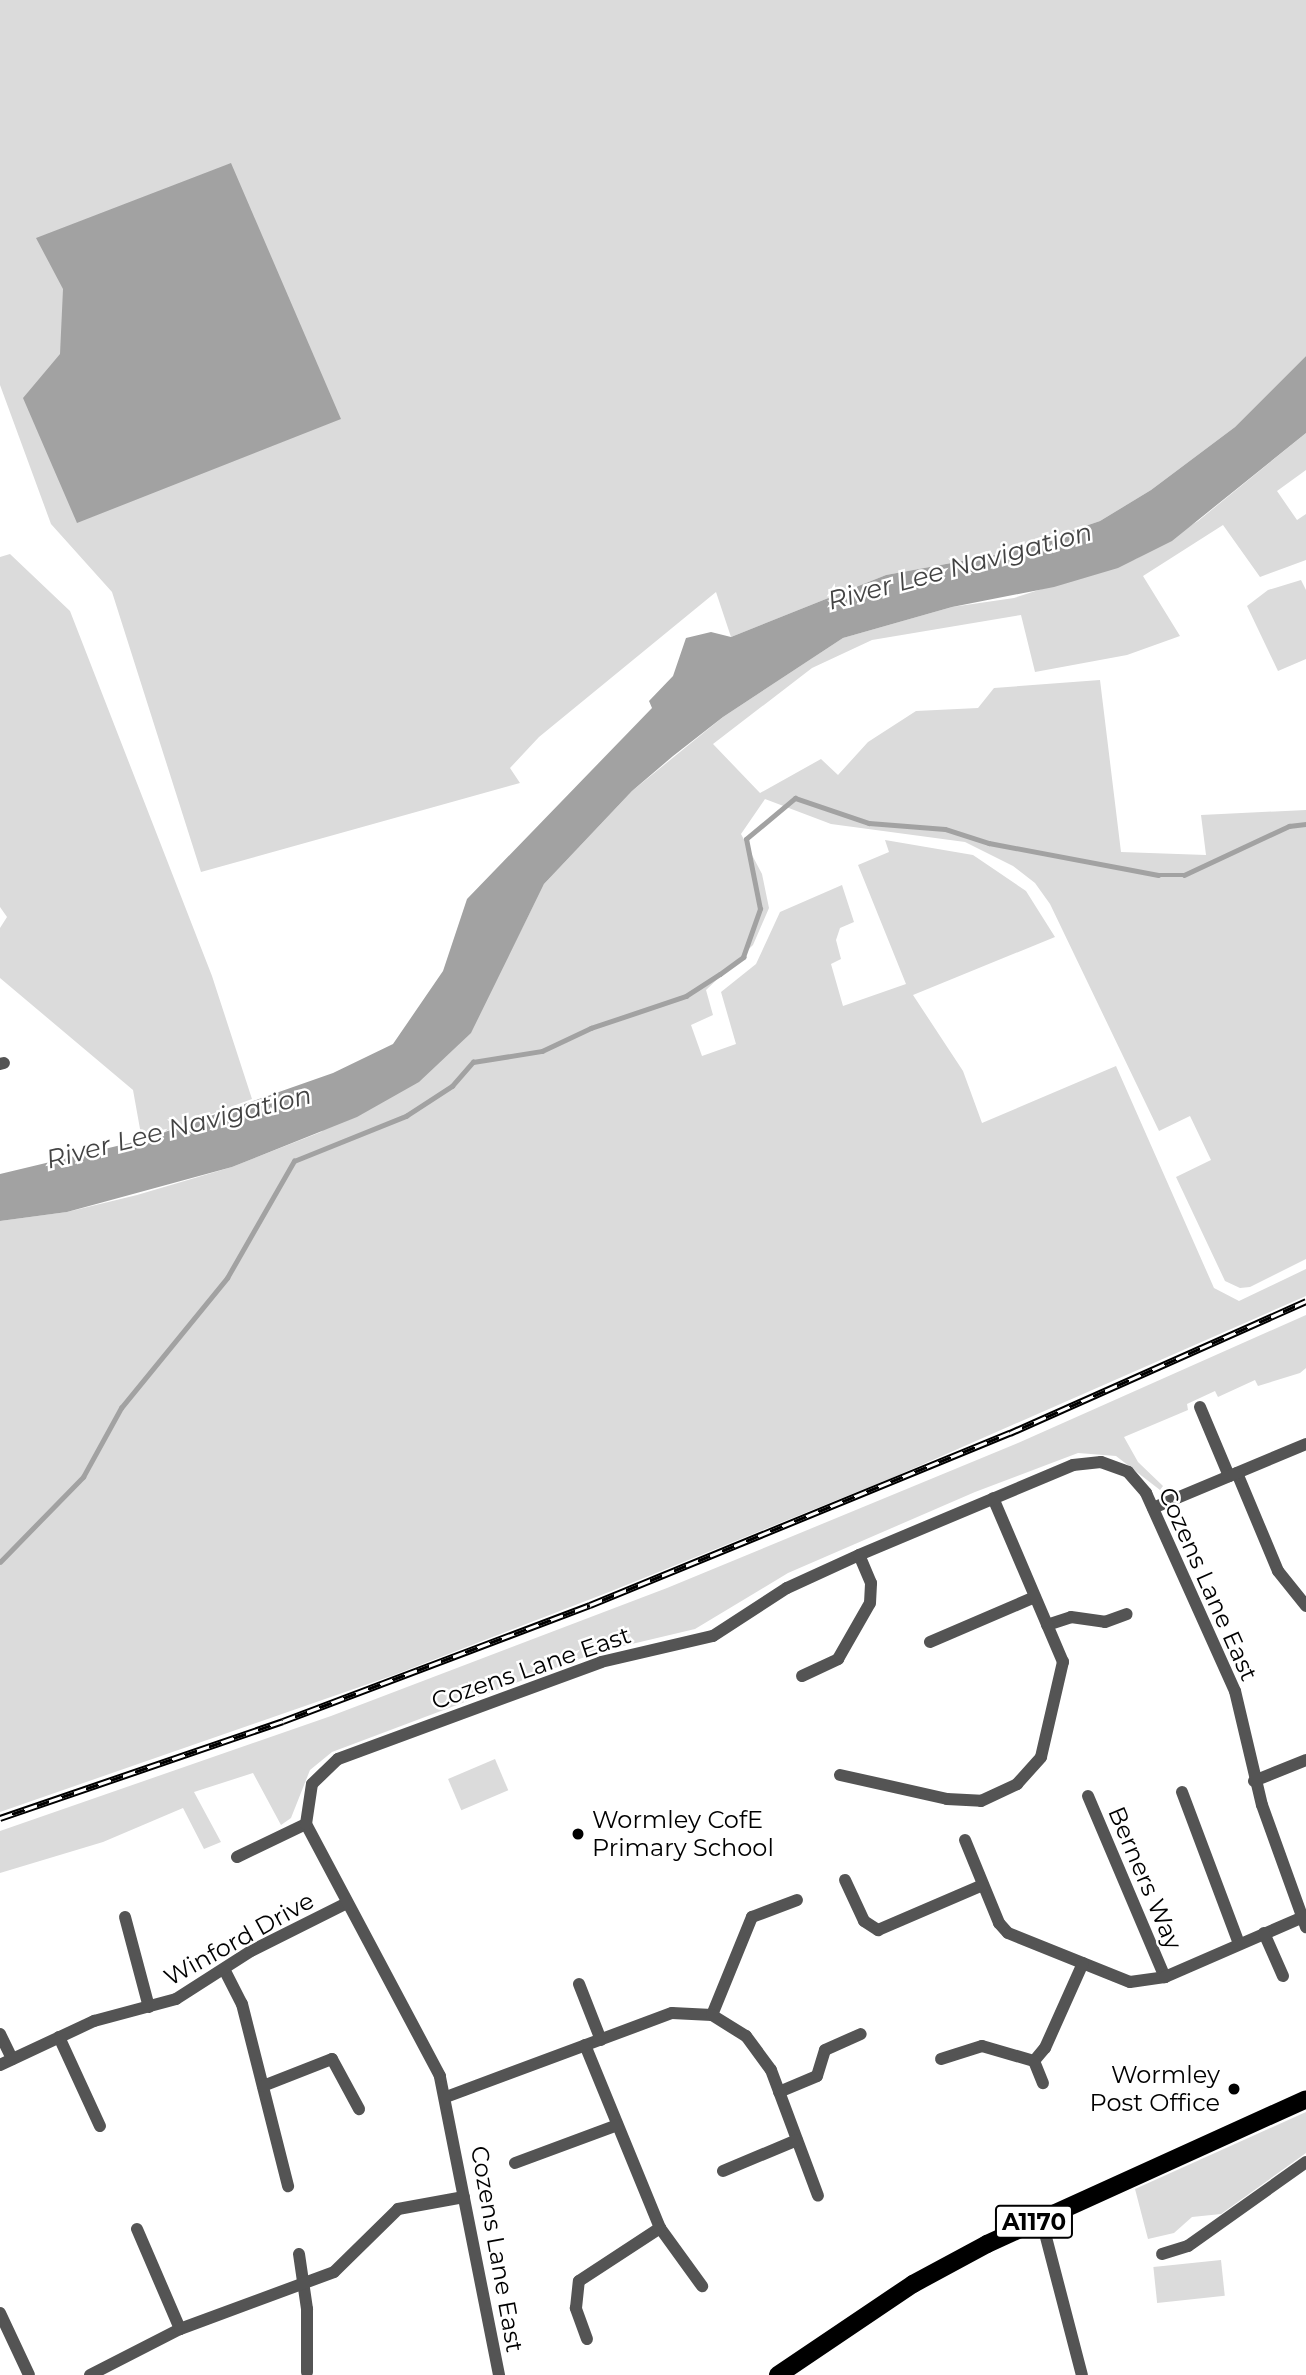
<!DOCTYPE html>
<html>
<head>
<meta charset="utf-8">
<style>
  body { margin:0 }
  #map { position:relative; width:1306px; height:2375px; overflow:hidden; background:#fff; font-family:Montserrat,sans-serif }
  div>[style] { position:absolute }
  .green>* { inset:0; background:#dbdbdb; transform-origin:0 0 }
  .water>* { inset:0; background:#a2a2a2 }
  .stream>* { height:4.5px; margin:-2.25px; padding:0 2.25px; transform-origin:2.25px; border-radius:2.25px; background:#a2a2a2 }
  .minor>* { height:12px; margin:-6px; padding:0 6px; transform-origin:6px; border-radius:6px; background:#545454 }
  .primary>* { height:18px; margin:-9px; padding:0 9px; transform-origin:9px; border-radius:9px; background:#000 }
  .rail>* { height:7px; margin-top:-3.5px; transform-origin:0; background:repeating-linear-gradient(90deg,#fff 0 13px,#000 0 26px); box-sizing:border-box; border-block:2px solid #000 }
  .dots>* { width:19px; height:19px; translate:-50% -50%; box-sizing:border-box; border:4px solid #fff; border-radius:50% }
  span { translate:-50% -50%; white-space:nowrap; text-align:center; line-height:1.15; -webkit-text-stroke:5px #fff; paint-order:stroke }
  .shield-label span { padding:2px 5px; background:#fff; border:2px solid; border-radius:5px; -webkit-text-stroke-width:0 }
  .shield-label { font-size:23px; color:#000; font-weight:700 }
  .street-label { font-size:24px; color:#000 }
  .poi-label { font-size:24px; color:#000 }
  .left { translate:0 -50%; text-align:left }
  .right { translate:-100% -50%; text-align:right }
  .water-label { font-size:26px; color:#434343; font-style:italic }
</style>
</head>
<body>
<div id="map">
  <div class="green">
    <i style="clip-path:polygon(0 0,1306px 0,1306px 356px,1235px 427px,1151px 490px,1100px 521px,1006px 553px,886px 575px,731px 637px,716px 592px,539px 737px,510px 768px,520px 783px,201px 872px,112px 592px,51px 524px,0 385px)"></i>
    <i style="clip-path:polygon(1306px 433px,1306px 470px,1277px 491px,1297px 520px,1306px 514px,1306px 560px,1260px 577px,1223px 525px,1143px 576px,1180px 636px,1127px 655px,1035px 672px,1021px 615px,872px 640px,812px 668px,713px 744px,760px 793px,821px 759px,838px 775px,868px 742px,916px 711px,978px 708px,994px 688px,1100px 680px,1121px 852px,1206px 855px,1201px 815px,1306px 810px,1306px 1259px,1250px 1287px,1240px 1288px,1225px 1281px,1176px 1177px,1211px 1160px,1190px 1116px,1159px 1131px,1050px 904px,1035px 883px,1013px 866px,965px 842px,831px 824px,765px 799px,741px 834px,762px 874px,769px 908px,753px 945px,706px 990px,713px 1015px,691px 1025px,702px 1056px,736px 1044px,721px 992px,756px 964px,780px 912px,842px 885px,854px 922px,840px 928px,836px 940px,841px 959px,831px 964px,843px 1006px,906px 984px,858px 865px,889px 852px,885px 840px,973px 855px,1026px 891px,1055px 937px,913px 995px,963px 1071px,982px 1123px,1116px 1066px,1214px 1288px,1239px 1301px,1306px 1269px,1306px 1296px,894px 1477px,609px 1592px,394px 1675px,0 1812px,0 1221px,67px 1212px,137px 1195px,232px 1167px,321px 1132px,500px 972px,544px 884px,632px 791px,723px 717px,843px 638px,952px 607px,1014px 598px,1136px 559px,1198px 521px)"></i>
    <i style="clip-path:polygon(10px 554px,70px 611px,212px 976px,252px 1099px,142px 1140px,133px 1090px,0 978px,0 928px,7px 917px,0 907px,0 557px)"></i>
    <i style="clip-path:polygon(1301px 580px,1306px 590px,1306px 659px,1278px 671px,1247px 606px,1268px 590px)"></i>
    <i style="clip-path:polygon(1306px 1315px,1306px 1368px,1300px 1373px,1258px 1386px,1255px 1380px,1218px 1397px,1215px 1391px,1187px 1404px,1188px 1410px,1124px 1437px,1138px 1462px,1163px 1486px,1160px 1490px,1116px 1456px,1078px 1453px,975px 1492px,788px 1573px,695px 1629px,598px 1652px,332px 1752px,310px 1770px,291px 1818px,281px 1825px,253px 1773px,194px 1792px,221px 1842px,204px 1849px,183px 1808px,103px 1842px,0 1873px,0 1831px,331px 1716px,667px 1588px,1018px 1443px)"></i>
    <i style="left:495px;top:1759px;width:34px;height:51px;rotate:67deg"></i>
    <i style="clip-path:polygon(1306px 2112px,1306px 2153px,1221px 2214px,1192px 2217px,1174px 2233px,1148px 2239px,1135px 2189px)"></i>
    <i style="left:1221px;top:2260px;width:36px;height:68px;rotate:84deg"></i>
  </div>
  <div class="water">
    <i style="clip-path:polygon(231px 163px,341px 419px,77px 523px,23px 398px,60px 354px,63px 289px,36px 238px)"></i>
    <i style="clip-path:polygon(1306px 356px,1306px 433px,1172px 541px,1118px 568px,1054px 587px,952px 607px,843px 638px,723px 717px,673px 756px,632px 791px,544px 884px,471px 1033px,419px 1082px,357px 1117px,232px 1167px,67px 1212px,0 1221px,0 1174px,142px 1140px,333px 1073px,393px 1044px,443px 971px,467px 899px,652px 708px,649px 701px,673px 676px,686px 638px,711px 632px,731px 637px,886px 575px,1006px 553px,1100px 521px,1151px 490px,1235px 427px)"></i>
  </div>
  <div class="stream">
    <i style="left:0;top:1562px;width:119px;rotate:-45.7deg"></i>
    <i style="left:83px;top:1477px;width:79px;rotate:-61.2deg"></i>
    <i style="left:121px;top:1408px;width:168px;rotate:-50.8deg"></i>
    <i style="left:227px;top:1278px;width:135px;rotate:-60.2deg"></i>
    <i style="left:294px;top:1161px;width:121px;rotate:-21.9deg"></i>
    <i style="left:406px;top:1116px;width:55px;rotate:-33.1deg"></i>
    <i style="left:452px;top:1086px;width:32px;rotate:-49deg"></i>
    <i style="left:473px;top:1062px;width:70px;rotate:-9.1deg"></i>
    <i style="left:542px;top:1051px;width:54px;rotate:-25.1deg"></i>
    <i style="left:591px;top:1028px;width:100px;rotate:-18.6deg"></i>
    <i style="left:686px;top:996px;width:40px;rotate:-32.9deg"></i>
    <i style="left:720px;top:974px;width:29px;rotate:-36deg"></i>
    <i style="left:743px;top:957px;width:51px;rotate:-70.5deg"></i>
    <i style="left:760px;top:909px;width:71px;rotate:-101.3deg"></i>
    <i style="left:746px;top:839px;width:64px;rotate:-39.9deg"></i>
    <i style="left:795px;top:798px;width:78px;rotate:18.7deg"></i>
    <i style="left:869px;top:823px;width:76px;rotate:4.5deg"></i>
    <i style="left:945px;top:829px;width:46px;rotate:17.7deg"></i>
    <i style="left:989px;top:843px;width:172px;rotate:10.7deg"></i>
    <i style="left:1158px;top:875px;width:26px"></i>
    <i style="left:1184px;top:875px;width:116px;rotate:-25deg"></i>
    <i style="left:1289px;top:826px;width:17px;rotate:-7deg"></i>
  </div>
  <div class="minor">
    <i style="left:0;top:1064px;width:4px;rotate:-14deg"></i>
    <i style="left:1200px;top:1407px;width:75px;rotate:67.2deg"></i>
    <i style="left:1237px;top:1473px;width:106px;rotate:67.3deg"></i>
    <i style="left:1278px;top:1571px;width:45px;rotate:51.3deg"></i>
    <i style="left:1153px;top:1508px;width:166px;rotate:-22.7deg"></i>
    <i style="left:1047px;top:1625px;width:25px;rotate:-18deg"></i>
    <i style="left:1071px;top:1617px;width:34px;rotate:8deg"></i>
    <i style="left:1105px;top:1622px;width:23px;rotate:-20deg"></i>
    <i style="left:930px;top:1642px;width:114px;rotate:-23.2deg"></i>
    <i style="left:802px;top:1676px;width:40px;rotate:-25deg"></i>
    <i style="left:838px;top:1659px;width:64px;rotate:-60.3deg"></i>
    <i style="left:870px;top:1603px;width:20px;rotate:-87deg"></i>
    <i style="left:871px;top:1583px;width:30px;rotate:-113deg"></i>
    <i style="left:840px;top:1775px;width:110px;rotate:12.6deg"></i>
    <i style="left:947px;top:1799px;width:34px;rotate:3deg"></i>
    <i style="left:981px;top:1801px;width:40px;rotate:-25deg"></i>
    <i style="left:1017px;top:1784px;width:36px;rotate:-48deg"></i>
    <i style="left:1041px;top:1757px;width:98px;rotate:-77deg"></i>
    <i style="left:1063px;top:1662px;width:178px;rotate:-113.1deg"></i>
    <i style="left:1254px;top:1781px;width:56px;rotate:-22deg"></i>
    <i style="left:1182px;top:1792px;width:162px;rotate:69.4deg"></i>
    <i style="left:1088px;top:1796px;width:197px;rotate:67deg"></i>
    <i style="left:965px;top:1840px;width:90px;rotate:67.7deg"></i>
    <i style="left:999px;top:1923px;width:13px;rotate:48deg"></i>
    <i style="left:1008px;top:1933px;width:131px;rotate:21.9deg"></i>
    <i style="left:1130px;top:1982px;width:35px;rotate:-8deg"></i>
    <i style="left:1165px;top:1977px;width:150px;rotate:-23.5deg"></i>
    <i style="left:237px;top:1857px;width:76px;rotate:-25.6deg"></i>
    <i style="left:845px;top:1880px;width:45px;rotate:65.1deg"></i>
    <i style="left:864px;top:1921px;width:17px;rotate:33deg"></i>
    <i style="left:878px;top:1930px;width:114px;rotate:-23.2deg"></i>
    <i style="left:125px;top:1917px;width:93px;rotate:75.1deg"></i>
    <i style="left:1264px;top:1933px;width:47px;rotate:66.2deg"></i>
    <i style="left:224px;top:1969px;width:39px;rotate:63deg"></i>
    <i style="left:242px;top:2004px;width:188px;rotate:75.8deg"></i>
    <i style="left:579px;top:1984px;width:60px;rotate:68.6deg"></i>
    <i style="left:712px;top:2015px;width:106px;rotate:-67.8deg"></i>
    <i style="left:752px;top:1917px;width:48px;rotate:-20.7deg"></i>
    <i style="left:0;top:2034px;width:28px;rotate:64deg"></i>
    <i style="left:59px;top:2037px;width:98px;rotate:65.3deg"></i>
    <i style="left:585px;top:2045px;width:198px;rotate:67.7deg"></i>
    <i style="left:660px;top:2228px;width:72px;rotate:54.1deg"></i>
    <i style="left:941px;top:2059px;width:43px;rotate:-17.6deg"></i>
    <i style="left:982px;top:2046px;width:54px;rotate:16.1deg"></i>
    <i style="left:1034px;top:2061px;width:17px;rotate:-50deg"></i>
    <i style="left:1045px;top:2048px;width:93px;rotate:-65.9deg"></i>
    <i style="left:1034px;top:2061px;width:24px;rotate:68deg"></i>
    <i style="left:0;top:2065px;width:104px;rotate:-25.1deg"></i>
    <i style="left:94px;top:2021px;width:85px;rotate:-15deg"></i>
    <i style="left:176px;top:1999px;width:89px;rotate:-32.6deg"></i>
    <i style="left:251px;top:1951px;width:107px;rotate:-26.6deg"></i>
    <i style="left:263px;top:2086px;width:74px;rotate:-21.4deg"></i>
    <i style="left:332px;top:2059px;width:57px;rotate:61.6deg"></i>
    <i style="left:779px;top:2092px;width:41px;rotate:-22.8deg"></i>
    <i style="left:817px;top:2076px;width:27px;rotate:-73deg"></i>
    <i style="left:825px;top:2050px;width:39px;rotate:-24deg"></i>
    <i style="left:446px;top:2097px;width:241px;rotate:-20.4deg"></i>
    <i style="left:672px;top:2013px;width:40px;rotate:2.9deg"></i>
    <i style="left:712px;top:2015px;width:40px;rotate:32deg"></i>
    <i style="left:746px;top:2036px;width:42px;rotate:53.7deg"></i>
    <i style="left:771px;top:2070px;width:134px;rotate:69.5deg"></i>
    <i style="left:515px;top:2163px;width:109px;rotate:-20.4deg"></i>
    <i style="left:723px;top:2171px;width:80px;rotate:-22.7deg"></i>
    <i style="left:1041px;top:2218px;width:162px;rotate:75.4deg"></i>
    <i style="left:137px;top:2229px;width:109px;rotate:66.7deg"></i>
    <i style="left:299px;top:2254px;width:56px;rotate:81.7deg"></i>
    <i style="left:307px;top:2309px;width:63px;rotate:90deg"></i>
    <i style="left:1162px;top:2254px;width:27px;rotate:-17deg"></i>
    <i style="left:1188px;top:2246px;width:145px;rotate:-35.4deg"></i>
    <i style="left:0;top:2313px;width:68px;rotate:64.9deg"></i>
    <i style="left:587px;top:2339px;width:33px;rotate:-110deg"></i>
    <i style="left:576px;top:2308px;width:27px;rotate:-84deg"></i>
    <i style="left:579px;top:2281px;width:97px;rotate:-33.2deg"></i>
    <i style="left:90px;top:2375px;width:101px;rotate:-27.1deg"></i>
    <i style="left:180px;top:2329px;width:164px;rotate:-20.3deg"></i>
    <i style="left:334px;top:2272px;width:90px;rotate:-44.5deg"></i>
    <i style="left:398px;top:2209px;width:67px;rotate:-10.3deg"></i>
    <i style="left:499px;top:2375px;width:305px;rotate:-101.2deg"></i>
    <i style="left:440px;top:2076px;width:285px;rotate:-118deg"></i>
    <i style="left:306px;top:1824px;width:40px;rotate:-81.5deg"></i>
    <i style="left:312px;top:1784px;width:36px;rotate:-44deg"></i>
    <i style="left:338px;top:1759px;width:280px;rotate:-20.2deg"></i>
    <i style="left:601px;top:1662px;width:115px;rotate:-13.1deg"></i>
    <i style="left:713px;top:1636px;width:88px;rotate:-33deg"></i>
    <i style="left:787px;top:1588px;width:79px;rotate:-24.6deg"></i>
    <i style="left:859px;top:1555px;width:232px;rotate:-22.8deg"></i>
    <i style="left:1073px;top:1465px;width:28px;rotate:-6deg"></i>
    <i style="left:1101px;top:1462px;width:29px;rotate:20deg"></i>
    <i style="left:1128px;top:1472px;width:28px;rotate:49deg"></i>
    <i style="left:1146px;top:1493px;width:217px;rotate:65.8deg"></i>
    <i style="left:1235px;top:1691px;width:117px;rotate:76.7deg"></i>
    <i style="left:1262px;top:1805px;width:130px;rotate:70.2deg"></i>
  </div>
  <div class="primary">
    <i style="left:778px;top:2375px;width:163px;rotate:-34deg"></i>
    <i style="left:913px;top:2284px;width:84px;rotate:-28.4deg"></i>
    <i style="left:987px;top:2244px;width:350px;rotate:-24.4deg"></i>
  </div>
  <div class="rail">
    <i style="left:0;top:1818px;width:299px;rotate:-18.9deg"></i>
    <i style="left:283px;top:1721px;width:328px;rotate:-20.7deg"></i>
    <i style="left:590px;top:1605px;width:454px;rotate:-22.3deg"></i>
    <i style="left:1010px;top:1433px;width:324px;rotate:-24deg"></i>
  </div>
  <div class="dots">
    <i style="left:578px;top:1834px;background:#000"></i>
    <i style="left:1234px;top:2089px;background:#000"></i>
  </div>
  <div class="shield-label">
    <span style="left:1034px;top:2222px">A1170</span>
  </div>
  <div class="street-label">
    <span style="left:1208px;top:1584px;rotate:66deg">Cozens Lane East</span>
    <span style="left:531px;top:1668px;rotate:-19deg">Cozens Lane East</span>
    <span style="left:1145px;top:1878px;rotate:67deg">Berners Way</span>
    <span style="left:239px;top:1939px;rotate:-29deg">Winford Drive</span>
    <span style="left:497px;top:2249px;rotate:80deg">Cozens Lane East</span>
  </div>
  <div class="poi-label">
    <span class="left" style="left:592px;top:1834px">Wormley CofE<br>Primary School</span>
    <span class="right" style="left:1220px;top:2089px">Wormley<br>Post Office</span>
  </div>
  <div class="water-label">
    <span style="left:960px;top:567px;rotate:-15deg">River Lee Navigation</span>
    <span style="left:179px;top:1128px;rotate:-14deg">River Lee Navigation</span>
  </div>
</div>
</body>
</html>
